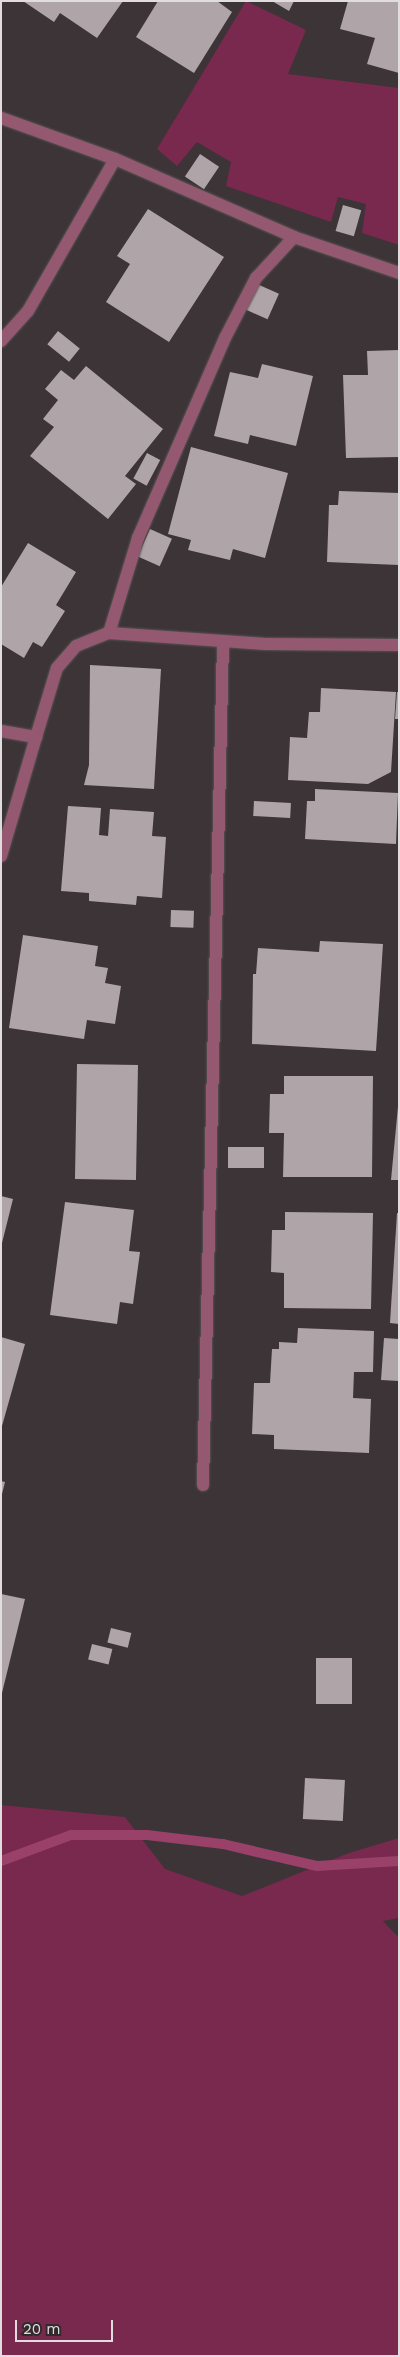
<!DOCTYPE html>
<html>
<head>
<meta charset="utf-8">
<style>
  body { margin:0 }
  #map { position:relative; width:400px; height:2357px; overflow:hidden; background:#3c3436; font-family:"Work Sans",sans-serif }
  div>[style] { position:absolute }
  .green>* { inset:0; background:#79284e }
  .stream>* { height:10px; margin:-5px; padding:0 5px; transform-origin:5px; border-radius:5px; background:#9a4169 }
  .building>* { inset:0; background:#afa5a9; transform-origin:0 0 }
  .roads { filter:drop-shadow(0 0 1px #5a5254) drop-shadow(0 0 1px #5a5254) }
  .street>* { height:12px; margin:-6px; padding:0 6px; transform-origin:6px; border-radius:6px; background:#945971 }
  span { translate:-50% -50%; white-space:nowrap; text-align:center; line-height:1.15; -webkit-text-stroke:5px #312a2c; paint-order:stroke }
  .frame { position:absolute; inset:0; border:2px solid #e1dcdd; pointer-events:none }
  .scale { position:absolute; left:15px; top:2320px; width:98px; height:22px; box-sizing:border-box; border:2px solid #e1dcdd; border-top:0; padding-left:6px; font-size:15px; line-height:18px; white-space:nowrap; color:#e1dcdd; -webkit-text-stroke:4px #312a2c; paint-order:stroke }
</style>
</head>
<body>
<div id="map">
  <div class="green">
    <i style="clip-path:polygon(246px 1px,306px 30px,288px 74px,399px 88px,399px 245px,362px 233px,366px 204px,338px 197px,331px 222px,226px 186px,231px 162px,197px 142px,177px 166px,157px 149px)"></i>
    <i style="clip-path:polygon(1px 1805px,125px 1817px,165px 1869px,242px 1896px,349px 1853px,399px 1838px,399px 1918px,383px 1921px,399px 1938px,399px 2356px,1px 2356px)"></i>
  </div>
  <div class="stream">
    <i style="left:1px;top:1861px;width:75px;rotate:-20.4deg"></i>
    <i style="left:71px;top:1835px;width:76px"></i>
    <i style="left:147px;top:1835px;width:77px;rotate:6.8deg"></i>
    <i style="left:223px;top:1844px;width:97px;rotate:13.2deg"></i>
    <i style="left:317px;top:1866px;width:82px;rotate:-3.5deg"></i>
  </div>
  <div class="building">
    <i style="clip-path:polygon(23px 1px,123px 1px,97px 38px,60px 13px,54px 22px)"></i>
    <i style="clip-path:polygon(158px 1px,217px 1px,232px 12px,194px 73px,136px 37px)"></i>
    <i style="clip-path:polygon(272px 1px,294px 1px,289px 11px)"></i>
    <i style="clip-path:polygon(348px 1px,399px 1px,399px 73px,367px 64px,375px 38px,340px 29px)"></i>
    <i style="left:200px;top:154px;width:23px;height:27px;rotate:34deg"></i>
    <i style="left:343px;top:205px;width:19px;height:27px;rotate:16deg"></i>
    <i style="clip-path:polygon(148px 209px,224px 257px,169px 342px,106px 302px,130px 264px,117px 256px)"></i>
    <i style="left:257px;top:284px;width:24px;height:28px;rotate:24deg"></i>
    <i style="left:58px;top:331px;width:28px;height:17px;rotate:39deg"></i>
    <i style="clip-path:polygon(399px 350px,399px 457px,346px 458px,343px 375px,368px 375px,367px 351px)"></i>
    <i style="clip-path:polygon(262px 364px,313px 376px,296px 446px,250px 435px,248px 444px,214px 436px,230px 372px,258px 378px)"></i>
    <i style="clip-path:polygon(86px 366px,163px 429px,125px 476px,136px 484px,108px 519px,30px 456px,54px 427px,43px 419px,58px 400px,45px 389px,61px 370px,74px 380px)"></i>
    <i style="clip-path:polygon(191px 447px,288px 473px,265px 558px,233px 549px,230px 560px,188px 550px,191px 540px,168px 534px)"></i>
    <i style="left:147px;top:453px;width:15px;height:29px;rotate:28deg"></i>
    <i style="clip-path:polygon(339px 491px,399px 493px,399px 565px,327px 562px,329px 505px,338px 505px)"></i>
    <i style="left:150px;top:529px;width:24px;height:30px;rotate:24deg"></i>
    <i style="clip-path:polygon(28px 543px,76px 572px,56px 605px,65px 611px,42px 647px,33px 642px,24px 658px,1px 644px,1px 587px)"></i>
    <i style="clip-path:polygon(90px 665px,161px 669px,154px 789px,84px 785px,89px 765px)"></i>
    <i style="clip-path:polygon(321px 688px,396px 692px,391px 772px,368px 784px,288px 780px,290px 737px,307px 738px,309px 712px,320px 712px)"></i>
    <i style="clip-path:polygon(397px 692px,399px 692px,399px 719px,395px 719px)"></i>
    <i style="clip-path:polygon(315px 789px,398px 793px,396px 844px,305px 839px,307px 801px,315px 801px)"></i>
    <i style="left:254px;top:801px;width:37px;height:15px;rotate:3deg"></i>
    <i style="clip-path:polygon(68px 806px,101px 808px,99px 835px,108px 836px,110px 809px,154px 812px,152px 836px,166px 837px,162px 898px,137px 896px,136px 905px,89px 901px,89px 893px,61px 891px)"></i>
    <i style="left:171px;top:910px;width:23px;height:17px;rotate:2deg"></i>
    <i style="clip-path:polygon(23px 935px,98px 946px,95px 966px,108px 968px,105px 983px,121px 986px,115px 1024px,87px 1020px,84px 1039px,9px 1028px)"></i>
    <i style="clip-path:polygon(320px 941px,383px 944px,376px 1051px,252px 1044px,253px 974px,256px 974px,258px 948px,319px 952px)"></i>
    <i style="left:77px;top:1064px;width:61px;height:115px;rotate:1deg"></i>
    <i style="clip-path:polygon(284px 1076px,373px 1076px,372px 1177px,283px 1177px,284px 1133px,269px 1133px,270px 1094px,284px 1094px)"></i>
    <i style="clip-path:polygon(399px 1096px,399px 1180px,391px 1180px)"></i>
    <i style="left:228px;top:1147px;width:36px;height:21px"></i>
    <i style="clip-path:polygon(1px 1196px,13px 1199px,2px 1243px,1px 1243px)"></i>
    <i style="clip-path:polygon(65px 1202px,134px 1210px,129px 1251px,140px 1252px,133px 1304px,120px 1302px,117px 1324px,50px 1315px)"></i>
    <i style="clip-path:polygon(285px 1212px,373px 1213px,371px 1309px,284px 1308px,284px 1273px,271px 1272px,272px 1230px,285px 1230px)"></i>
    <i style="clip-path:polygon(397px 1213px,399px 1213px,399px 1324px,390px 1323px)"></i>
    <i style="clip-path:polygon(298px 1328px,374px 1331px,373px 1372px,354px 1372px,353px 1398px,371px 1399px,369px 1453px,274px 1449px,274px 1435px,252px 1434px,254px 1383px,270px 1383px,272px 1349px,279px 1349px,279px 1342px,297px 1343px)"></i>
    <i style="clip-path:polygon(1px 1337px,25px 1344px,2px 1426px,1px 1426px)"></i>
    <i style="clip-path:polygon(384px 1338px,399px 1339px,399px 1381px,381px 1380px)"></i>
    <i style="clip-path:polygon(1px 1481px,5px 1482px,2px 1494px,1px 1494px)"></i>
    <i style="clip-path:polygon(1px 1594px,25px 1599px,2px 1693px,1px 1693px)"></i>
    <i style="left:111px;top:1628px;width:21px;height:15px;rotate:14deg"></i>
    <i style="left:92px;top:1644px;width:21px;height:16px;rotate:14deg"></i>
    <i style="left:352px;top:1658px;width:46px;height:36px;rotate:90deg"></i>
    <i style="left:305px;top:1778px;width:40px;height:41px;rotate:3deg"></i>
  </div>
  <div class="roads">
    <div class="street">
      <i style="left:1px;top:118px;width:121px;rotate:19.8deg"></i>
      <i style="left:115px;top:159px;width:195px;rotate:23.5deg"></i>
      <i style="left:294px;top:237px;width:111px;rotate:18.9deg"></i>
      <i style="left:1px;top:341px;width:40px;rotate:-48deg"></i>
      <i style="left:28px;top:311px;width:175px;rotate:-60.2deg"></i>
      <i style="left:109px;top:633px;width:99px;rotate:-73deg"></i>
      <i style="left:138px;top:538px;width:218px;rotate:-66.5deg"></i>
      <i style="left:225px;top:338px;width:68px;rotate:-62.7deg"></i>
      <i style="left:256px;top:278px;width:56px;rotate:-47.2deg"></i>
      <i style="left:1px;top:731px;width:36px;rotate:10deg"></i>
      <i style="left:36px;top:737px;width:72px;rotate:-73.1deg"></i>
      <i style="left:57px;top:668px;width:29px;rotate:-49deg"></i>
      <i style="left:76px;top:646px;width:35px;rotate:-22deg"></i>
      <i style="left:109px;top:633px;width:157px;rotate:4deg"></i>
      <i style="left:266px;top:644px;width:133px;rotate:0.4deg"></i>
      <i style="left:1px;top:856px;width:124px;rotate:-73.6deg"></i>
      <i style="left:203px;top:1485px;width:844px;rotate:-88.64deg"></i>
    </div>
  </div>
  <div class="frame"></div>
  <div class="scale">20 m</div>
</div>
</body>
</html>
